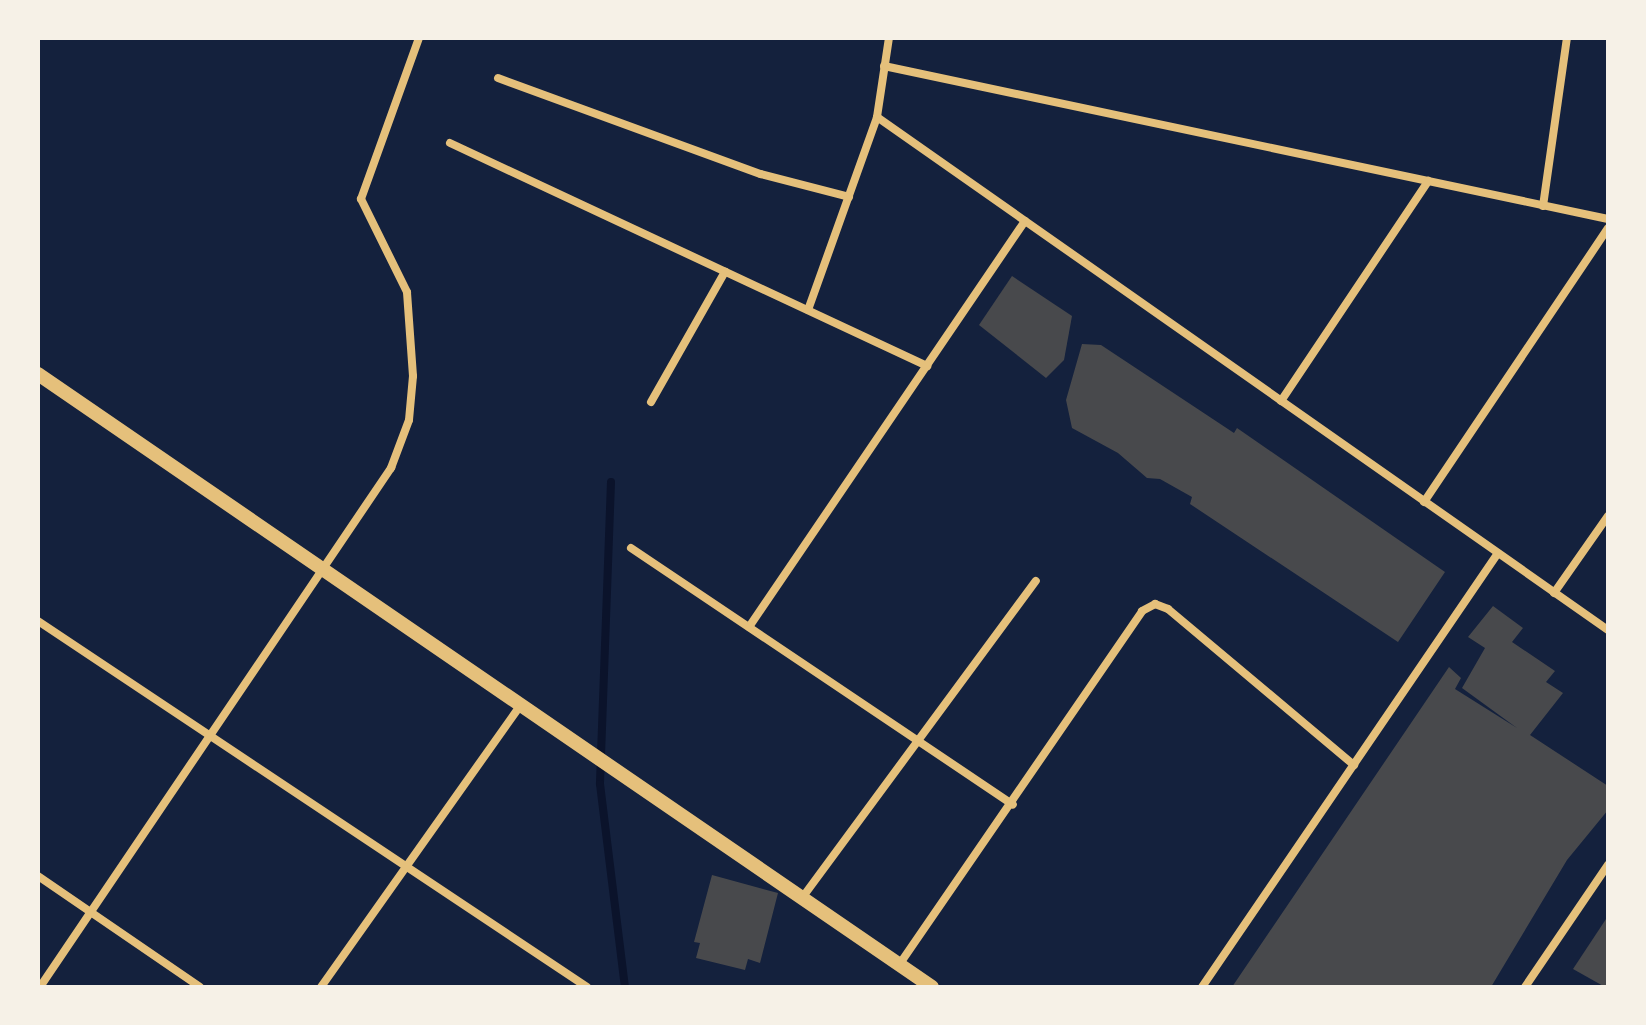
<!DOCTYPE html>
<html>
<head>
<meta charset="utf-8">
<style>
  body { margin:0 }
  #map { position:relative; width:1646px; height:1025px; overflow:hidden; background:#14213d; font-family:Lora,serif }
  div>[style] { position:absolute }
  .stream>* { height:8px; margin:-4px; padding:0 4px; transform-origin:4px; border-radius:4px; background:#0b132b }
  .building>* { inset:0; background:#48494c }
  .minor>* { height:8px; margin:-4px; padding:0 4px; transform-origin:4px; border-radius:4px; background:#e5c07b }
  .tertiary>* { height:14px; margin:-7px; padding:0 7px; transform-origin:7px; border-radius:7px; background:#e5c07b }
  span { translate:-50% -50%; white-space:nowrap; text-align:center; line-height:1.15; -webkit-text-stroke:6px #f6f1e7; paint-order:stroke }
  .frame { position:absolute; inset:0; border:40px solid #f6f1e7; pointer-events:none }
</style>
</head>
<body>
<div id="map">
  <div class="stream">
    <i style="left:611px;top:482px;width:302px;rotate:92.1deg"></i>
    <i style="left:600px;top:784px;width:205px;rotate:83deg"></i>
  </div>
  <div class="building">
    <i style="clip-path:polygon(1012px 276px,1072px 316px,1064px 360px,1046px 378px,979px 325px)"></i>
    <i style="clip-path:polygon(1082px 344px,1101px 345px,1234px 433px,1237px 428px,1445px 572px,1398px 642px,1190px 504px,1192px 497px,1160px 479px,1147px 478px,1118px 453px,1072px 428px,1066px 400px)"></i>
    <i style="clip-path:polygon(1493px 606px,1523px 628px,1512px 642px,1555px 671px,1546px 682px,1563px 693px,1530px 735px,1608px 786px,1608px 810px,1567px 860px,1491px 987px,1232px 987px,1449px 667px,1461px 678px,1455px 689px,1517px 728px,1462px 688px,1485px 648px,1468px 637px)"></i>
    <i style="clip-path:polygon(712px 875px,778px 893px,760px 963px,748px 959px,745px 970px,696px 958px,700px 943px,694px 942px)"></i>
    <i style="clip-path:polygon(1608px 916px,1608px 987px,1605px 987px,1573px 969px)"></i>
  </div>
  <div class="minor">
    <i style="left:884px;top:66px;width:740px;rotate:11.93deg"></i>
    <i style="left:498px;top:78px;width:280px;rotate:20.1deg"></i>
    <i style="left:761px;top:174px;width:91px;rotate:14.6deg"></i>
    <i style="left:877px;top:117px;width:893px;rotate:35.06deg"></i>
    <i style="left:450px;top:143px;width:527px;rotate:25.06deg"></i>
    <i style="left:1543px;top:206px;width:170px;rotate:-81.9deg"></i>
    <i style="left:808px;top:310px;width:205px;rotate:-70.3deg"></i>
    <i style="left:877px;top:117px;width:80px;rotate:-81.4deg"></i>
    <i style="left:1281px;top:401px;width:265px;rotate:-56.2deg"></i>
    <i style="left:651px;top:402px;width:150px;rotate:-60.4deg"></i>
    <i style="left:1424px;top:502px;width:330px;rotate:-56.1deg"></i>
    <i style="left:631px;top:548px;width:460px;rotate:33.9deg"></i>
    <i style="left:1554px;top:593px;width:94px;rotate:-55deg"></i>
    <i style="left:38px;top:621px;width:660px;rotate:33.69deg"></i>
    <i style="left:749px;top:627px;width:491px;rotate:-55.8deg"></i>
    <i style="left:38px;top:876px;width:196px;rotate:34.4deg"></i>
    <i style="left:802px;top:898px;width:394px;rotate:-53.6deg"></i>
    <i style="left:899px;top:965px;width:429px;rotate:-55.5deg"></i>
    <i style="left:1142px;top:611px;width:15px;rotate:-28deg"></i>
    <i style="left:1155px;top:604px;width:14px;rotate:21deg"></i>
    <i style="left:1168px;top:609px;width:243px;rotate:40deg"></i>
    <i style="left:40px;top:987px;width:627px;rotate:-55.93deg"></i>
    <i style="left:391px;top:468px;width:51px;rotate:-69.4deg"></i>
    <i style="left:409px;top:420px;width:44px;rotate:-84.8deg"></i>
    <i style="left:413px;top:376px;width:84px;rotate:-94.1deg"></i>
    <i style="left:407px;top:292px;width:104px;rotate:-116.3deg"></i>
    <i style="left:361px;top:199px;width:171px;rotate:-70.2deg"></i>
    <i style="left:321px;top:987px;width:346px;rotate:-54.7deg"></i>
    <i style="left:1202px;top:987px;width:525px;rotate:-55.7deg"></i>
    <i style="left:1525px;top:987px;width:148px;rotate:-55.8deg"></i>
  </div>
  <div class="tertiary">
    <i style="left:38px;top:374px;width:1084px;rotate:34.44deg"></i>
  </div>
  <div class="frame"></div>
</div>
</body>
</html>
